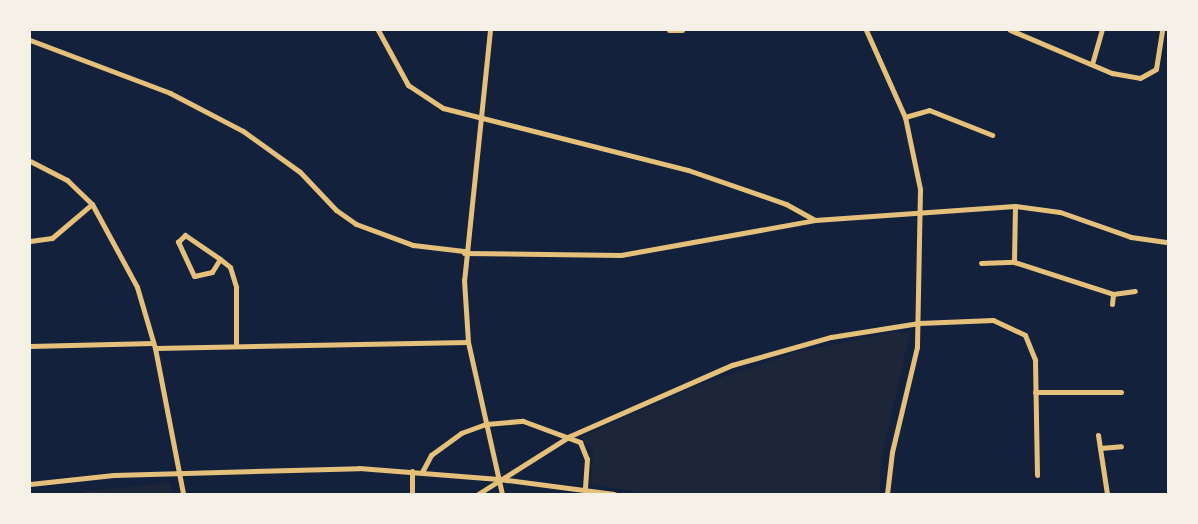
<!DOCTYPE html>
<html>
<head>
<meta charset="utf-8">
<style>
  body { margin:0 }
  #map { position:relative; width:1198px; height:524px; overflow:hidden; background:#14213d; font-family:"Exo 2",sans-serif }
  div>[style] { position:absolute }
  .green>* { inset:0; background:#1d2539 }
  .minor>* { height:5px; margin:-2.5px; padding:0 2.5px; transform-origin:2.5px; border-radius:2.5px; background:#e5c07b }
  span { translate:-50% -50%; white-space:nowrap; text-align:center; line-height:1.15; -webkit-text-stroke:4px #f6f1e7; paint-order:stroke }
  .frame { position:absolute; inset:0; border:31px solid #f6f1e7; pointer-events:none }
</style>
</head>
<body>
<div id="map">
  <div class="green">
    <i style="clip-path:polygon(895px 332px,910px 333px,881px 460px,880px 494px,649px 494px,592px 484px,593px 450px,581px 437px,694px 387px,797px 352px)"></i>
    <i style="clip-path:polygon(170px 483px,173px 494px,81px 494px,84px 491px)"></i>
  </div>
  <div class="minor">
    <i style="left:378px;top:30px;width:63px;rotate:61.4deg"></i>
    <i style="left:408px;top:85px;width:42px;rotate:33.3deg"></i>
    <i style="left:443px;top:108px;width:253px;rotate:14.2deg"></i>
    <i style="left:688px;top:170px;width:104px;rotate:19.1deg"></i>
    <i style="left:786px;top:204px;width:33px;rotate:29deg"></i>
    <i style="left:490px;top:30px;width:251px;rotate:95.9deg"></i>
    <i style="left:464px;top:280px;width:62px;rotate:86.3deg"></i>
    <i style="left:468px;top:342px;width:156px;rotate:77.4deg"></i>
    <i style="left:669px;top:30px;width:13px"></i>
    <i style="left:866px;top:30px;width:95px;rotate:65.9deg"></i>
    <i style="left:905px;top:117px;width:74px;rotate:78.2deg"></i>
    <i style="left:920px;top:189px;width:158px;rotate:91.1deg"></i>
    <i style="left:917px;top:347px;width:108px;rotate:103.4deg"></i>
    <i style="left:892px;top:452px;width:42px;rotate:96.8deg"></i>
    <i style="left:1010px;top:30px;width:111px;rotate:22.9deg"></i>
    <i style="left:1112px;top:73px;width:28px;rotate:10deg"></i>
    <i style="left:1140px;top:78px;width:18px;rotate:-29deg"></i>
    <i style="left:1156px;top:69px;width:39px;rotate:-81deg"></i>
    <i style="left:30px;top:40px;width:150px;rotate:20.7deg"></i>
    <i style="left:170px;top:93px;width:82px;rotate:27.5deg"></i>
    <i style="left:243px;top:131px;width:70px;rotate:35.7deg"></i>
    <i style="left:300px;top:172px;width:52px;rotate:46.5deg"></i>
    <i style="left:336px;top:210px;width:24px;rotate:35deg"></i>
    <i style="left:356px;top:224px;width:61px;rotate:20.2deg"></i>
    <i style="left:413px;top:245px;width:51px;rotate:6.7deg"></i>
    <i style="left:1092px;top:64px;width:35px;rotate:-74deg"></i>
    <i style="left:905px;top:117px;width:25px;rotate:-16deg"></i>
    <i style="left:929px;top:110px;width:68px;rotate:21.6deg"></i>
    <i style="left:30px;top:161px;width:42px;rotate:27.2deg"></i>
    <i style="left:67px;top:180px;width:35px;rotate:44deg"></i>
    <i style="left:92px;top:204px;width:94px;rotate:61.5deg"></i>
    <i style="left:137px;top:287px;width:64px;rotate:73.6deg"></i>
    <i style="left:155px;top:348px;width:149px;rotate:79.1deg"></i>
    <i style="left:30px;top:241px;width:22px;rotate:-8deg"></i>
    <i style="left:52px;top:238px;width:52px;rotate:-40.4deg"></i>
    <i style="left:464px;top:253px;width:157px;rotate:0.7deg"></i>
    <i style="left:621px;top:255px;width:197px;rotate:-10.2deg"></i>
    <i style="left:815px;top:220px;width:200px;rotate:-4deg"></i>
    <i style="left:1015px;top:206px;width:45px;rotate:7.6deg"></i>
    <i style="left:1060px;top:212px;width:75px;rotate:19.4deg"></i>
    <i style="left:1131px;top:237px;width:37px;rotate:8deg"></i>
    <i style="left:220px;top:259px;width:15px;rotate:122deg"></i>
    <i style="left:212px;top:272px;width:18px;rotate:167deg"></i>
    <i style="left:194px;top:276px;width:38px;rotate:-115deg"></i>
    <i style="left:178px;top:242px;width:10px;rotate:-45deg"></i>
    <i style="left:185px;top:235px;width:42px;rotate:34.4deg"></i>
    <i style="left:220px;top:259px;width:13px;rotate:39deg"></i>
    <i style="left:230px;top:267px;width:21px;rotate:73deg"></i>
    <i style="left:236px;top:287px;width:57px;rotate:90deg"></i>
    <i style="left:1014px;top:262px;width:56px;rotate:-89deg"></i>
    <i style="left:981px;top:263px;width:33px;rotate:-2deg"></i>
    <i style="left:1014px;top:262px;width:104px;rotate:17.9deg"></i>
    <i style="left:1113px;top:294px;width:22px;rotate:-8deg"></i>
    <i style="left:1112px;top:304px;width:10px;rotate:-84deg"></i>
    <i style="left:30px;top:346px;width:123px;rotate:-1.4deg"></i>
    <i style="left:155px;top:348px;width:313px;rotate:-1.1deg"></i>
    <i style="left:1035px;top:392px;width:86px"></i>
    <i style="left:1098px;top:435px;width:60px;rotate:81.3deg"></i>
    <i style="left:1100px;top:448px;width:21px;rotate:-5deg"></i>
    <i style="left:422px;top:472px;width:19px;rotate:-62deg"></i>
    <i style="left:431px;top:455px;width:37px;rotate:-36deg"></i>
    <i style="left:461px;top:433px;width:27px;rotate:-20deg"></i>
    <i style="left:486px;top:424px;width:37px;rotate:-5deg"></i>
    <i style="left:523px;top:421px;width:61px;rotate:20.2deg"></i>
    <i style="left:580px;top:442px;width:18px;rotate:68deg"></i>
    <i style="left:587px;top:459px;width:30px;rotate:94deg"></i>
    <i style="left:30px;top:484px;width:84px;rotate:-6.1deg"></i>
    <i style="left:114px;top:475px;width:245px;rotate:-1.6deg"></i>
    <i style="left:359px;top:468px;width:140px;rotate:4.5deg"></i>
    <i style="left:499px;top:479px;width:116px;rotate:7.4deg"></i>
    <i style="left:412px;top:494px;width:23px;rotate:-90deg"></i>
    <i style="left:478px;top:494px;width:109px;rotate:-32.2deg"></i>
    <i style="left:570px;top:436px;width:177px;rotate:-23.7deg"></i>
    <i style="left:732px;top:365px;width:103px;rotate:-15.8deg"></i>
    <i style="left:831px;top:337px;width:89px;rotate:-9deg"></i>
    <i style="left:919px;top:323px;width:74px;rotate:-2.3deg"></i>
    <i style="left:993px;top:320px;width:35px;rotate:25deg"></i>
    <i style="left:1025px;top:335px;width:27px;rotate:68deg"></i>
    <i style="left:1035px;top:360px;width:115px;rotate:89deg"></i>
  </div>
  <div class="frame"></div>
</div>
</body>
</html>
